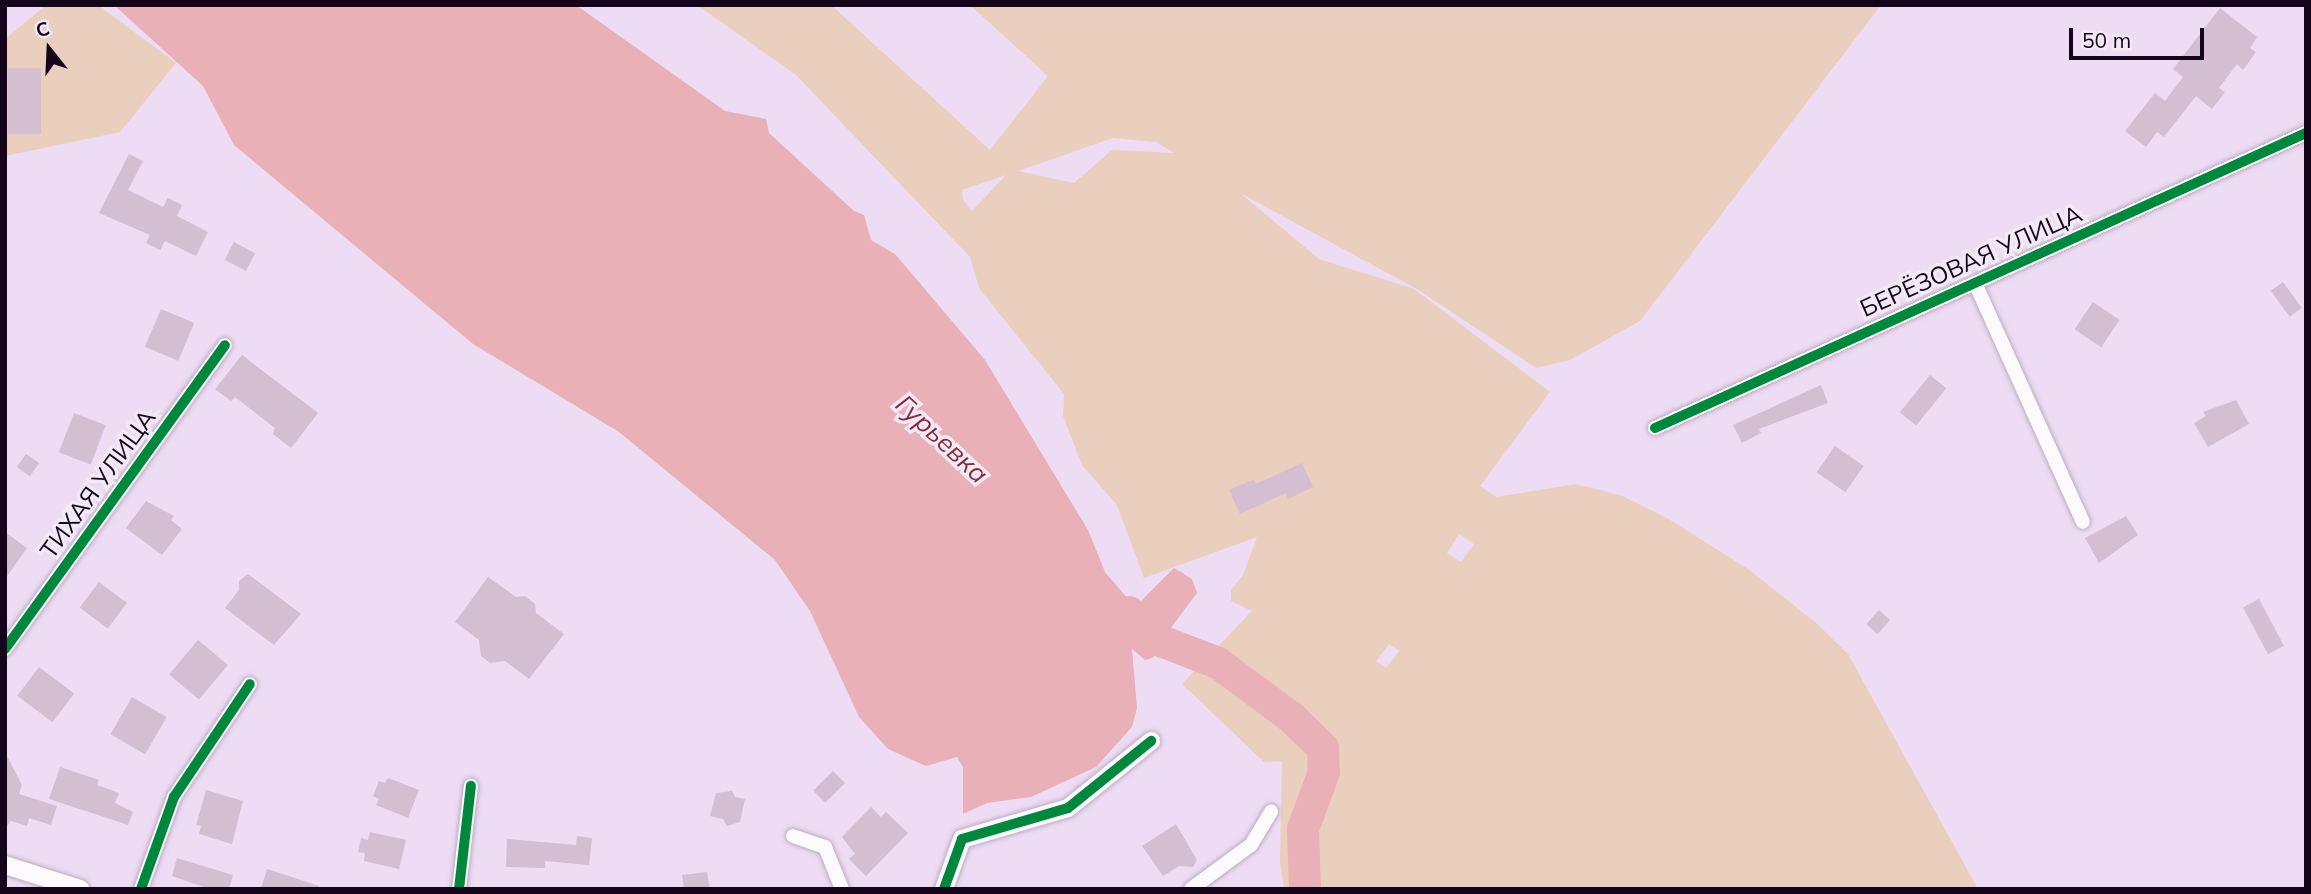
<!DOCTYPE html>
<html>
<head>
<meta charset="utf-8">
<style>
  body { margin:0 }
  #map { position:relative; width:2311px; height:894px; overflow:hidden; background:#eddcf3; font-family:Mulish,sans-serif }
  div>[style] { position:absolute }
  .green>* { inset:0; background:#eacfbe }
  .water>* { inset:0; background:#e9b0b8 }
  .river>* { height:32px; margin:-16px; padding:0 16px; transform-origin:16px; border-radius:16px; background:#e9b0b8 }
  .building>* { inset:0; background:#d3bed2; transform-origin:0 0 }
  .roads { filter:drop-shadow(0 0 2px #bdadc3) drop-shadow(0 0 2px #bdadc3) }
  .minor>* { height:14px; margin:-7px; padding:0 7px; transform-origin:7px; border-radius:7px; background:#fcfafd }
  .tertiary>* { height:18px; margin:-9px; padding:0 9px; transform-origin:9px; border-radius:9px; background:#fcfafd }
  .cycleway>* { height:10px; margin:-5px; padding:0 5px; transform-origin:5px; border-radius:5px; background:#00873e }
  span { translate:-50% -50%; white-space:nowrap; text-align:center; line-height:1.15; -webkit-text-stroke:7px #f3e9f6; paint-order:stroke }
  .street-label { font-size:24px; color:#15051b }
  .water-label { font-size:26px; color:#842d37; font-style:italic }
  .frame { position:absolute; inset:0; border:7px solid #15051b; pointer-events:none }
  .north { position:absolute; left:14px; top:14px; width:70px; height:70px; -webkit-text-stroke:5px #f3e9f6; paint-order:stroke; rotate:342deg; font-size:19px; font-weight:700; line-height:28px; text-align:center; color:#15051b }
  .north::after { content:''; display:block; margin:auto; width:24px; height:32px; background:#15051b; clip-path:polygon(50% 0,100% 100%,50% 72%,0 100%) }
  .scale { position:absolute; left:2069px; top:28px; width:135px; height:32px; box-sizing:border-box; border:4px solid #15051b; border-top:0; padding-left:9px; font-size:21px; line-height:24px; white-space:nowrap; color:#15051b; -webkit-text-stroke:5px #f3e9f6; paint-order:stroke }
</style>
</head>
<body>
<div id="map">
  <div class="green">
    <i style="clip-path:polygon(46px 5px,98px 5px,176px 63px,120px 132px,5px 156px,5px 39px)"></i>
    <i style="clip-path:polygon(evenodd,697px 5px,831px 5px,990px 150px,1048px 76px,970px 5px,1881px 5px,1640px 321px,1570px 360px,1536px 368px,1417px 289px,1240px 193px,1319px 259px,1414px 289px,1550px 392px,1480px 486px,1496px 497px,1576px 484px,1620px 495px,1667px 518px,1748px 569px,1815px 622px,1848px 654px,1978px 889px,1284px 889px,1280px 862px,1282px 761px,1264px 762px,1182px 684px,1252px 611px,1231px 601px,1231px 590px,1243px 575px,1257px 537px,1144px 578px,1117px 505px,1082px 465px,1063px 416px,1064px 394px,979px 288px,970px 257px,796px 75px,697px 5px,1113px 138px,1156px 142px,1174px 153px,1112px 150px,1074px 183px,1018px 171px,1113px 138px,697px 5px,1006px 175px,972px 211px,963px 200px,962px 190px,1006px 175px,697px 5px,1459px 534px,1474px 544px,1461px 562px,1447px 553px,1459px 534px,697px 5px,1389px 644px,1399px 651px,1386px 668px,1376px 661px,1389px 644px)"></i>
  </div>
  <div class="water">
    <i style="clip-path:polygon(114px 5px,576px 5px,725px 111px,766px 119px,769px 133px,854px 211px,864px 215px,871px 240px,895px 254px,985px 360px,1088px 530px,1105px 572px,1135px 607px,1174px 568px,1192px 579px,1197px 593px,1161px 641px,1154px 657px,1145px 660px,1132px 649px,1137px 708px,1132px 727px,1096px 767px,1031px 797px,987px 803px,963px 814px,963px 767px,957px 757px,926px 766px,888px 749px,859px 717px,810px 611px,775px 560px,619px 432px,473px 344px,234px 145px,203px 86px)"></i>
  </div>
  <div class="river">
    <i style="left:1129px;top:612px;width:43px;rotate:42.2deg"></i>
    <i style="left:1161px;top:641px;width:61px;rotate:21.1deg"></i>
    <i style="left:1218px;top:663px;width:92px;rotate:36.6deg"></i>
    <i style="left:1292px;top:718px;width:43px;rotate:44.1deg"></i>
    <i style="left:1323px;top:748px;width:24px;rotate:88deg"></i>
    <i style="left:1324px;top:772px;width:61px;rotate:110.2deg"></i>
    <i style="left:1303px;top:829px;width:60px;rotate:88.1deg"></i>
  </div>
  <div class="building">
    <i style="clip-path:polygon(2220px 8px,2257px 37px,2250px 48px,2256px 52px,2243px 70px,2237px 64px,2219px 88px,2225px 92px,2212px 109px,2196px 96px,2164px 137px,2157px 132px,2146px 147px,2125px 131px,2155px 93px,2165px 101px,2183px 77px,2173px 69px)"></i>
    <i style="left:8px;top:68px;width:33px;height:66px"></i>
    <i style="clip-path:polygon(129px 154px,143px 161px,128px 190px,163px 207px,168px 198px,182px 205px,177px 216px,208px 232px,196px 256px,165px 241px,160px 250px,146px 243px,150px 235px,99px 213px)"></i>
    <i style="left:234px;top:242px;width:24px;height:20px;rotate:28deg"></i>
    <i style="left:2283px;top:282px;width:32px;height:15px;rotate:54deg"></i>
    <i style="left:2093px;top:302px;width:32px;height:33px;rotate:34deg"></i>
    <i style="left:161px;top:309px;width:36px;height:41px;rotate:23deg"></i>
    <i style="clip-path:polygon(242px 355px,318px 413px,291px 448px,273px 434px,275px 428px,235px 397px,231px 401px,215px 389px)"></i>
    <i style="left:1930px;top:375px;width:21px;height:48px;rotate:39deg"></i>
    <i style="clip-path:polygon(1821px 385px,1828px 403px,1759px 429px,1761px 433px,1742px 443px,1733px 425px)"></i>
    <i style="clip-path:polygon(2236px 400px,2249px 424px,2208px 447px,2194px 423px,2206px 416px,2203px 412px)"></i>
    <i style="left:74px;top:413px;width:34px;height:42px;rotate:21deg"></i>
    <i style="left:1835px;top:446px;width:35px;height:32px;rotate:35deg"></i>
    <i style="left:26px;top:454px;width:16px;height:16px;rotate:35deg"></i>
    <i style="clip-path:polygon(1302px 463px,1313px 487px,1288px 499px,1286px 493px,1240px 514px,1229px 490px,1254px 479px,1256px 484px)"></i>
    <i style="clip-path:polygon(146px 501px,174px 516px,171px 520px,182px 529px,162px 555px,126px 528px)"></i>
    <i style="clip-path:polygon(2126px 516px,2138px 535px,2099px 563px,2085px 538px)"></i>
    <i style="clip-path:polygon(5px 532px,27px 548px,5px 579px)"></i>
    <i style="clip-path:polygon(248px 574px,301px 614px,274px 645px,225px 608px,239px 590px,239px 581px)"></i>
    <i style="clip-path:polygon(488px 577px,516px 597px,525px 596px,535px 604px,536px 613px,564px 634px,529px 679px,505px 661px,490px 663px,481px 656px,479px 640px,455px 622px)"></i>
    <i style="left:99px;top:582px;width:35px;height:32px;rotate:37deg"></i>
    <i style="left:2259px;top:599px;width:53px;height:18px;rotate:62deg"></i>
    <i style="left:1879px;top:610px;width:15px;height:19px;rotate:42deg"></i>
    <i style="left:198px;top:640px;width:39px;height:45px;rotate:40deg"></i>
    <i style="left:39px;top:667px;width:44px;height:36px;rotate:37deg"></i>
    <i style="left:132px;top:697px;width:40px;height:43px;rotate:30deg"></i>
    <i style="clip-path:polygon(5px 752px,22px 785px,19px 794px,57px 806px,51px 825px,29px 818px,27px 826px,11px 821px,5px 828px)"></i>
    <i style="clip-path:polygon(60px 767px,99px 780px,97px 785px,119px 793px,115px 803px,133px 812px,128px 825px,49px 799px)"></i>
    <i style="left:833px;top:771px;width:17px;height:28px;rotate:45deg"></i>
    <i style="clip-path:polygon(388px 778px,419px 790px,408px 818px,376px 805px,379px 799px,373px 796px,379px 781px,385px 783px)"></i>
    <i style="clip-path:polygon(206px 790px,243px 801px,232px 844px,199px 834px,201px 826px,196px 825px)"></i>
    <i style="clip-path:polygon(732px 791px,735px 797px,745px 799px,740px 822px,727px 826px,723px 819px,710px 816px,716px 793px)"></i>
    <i style="clip-path:polygon(871px 807px,881px 817px,886px 812px,908px 833px,866px 876px,849px 859px,855px 854px,842px 837px)"></i>
    <i style="clip-path:polygon(1176px 824px,1197px 860px,1193px 867px,1179px 866px,1163px 876px,1142px 846px)"></i>
    <i style="clip-path:polygon(370px 832px,406px 840px,399px 869px,364px 861px,365px 853px,358px 852px,361px 838px,368px 840px)"></i>
    <i style="clip-path:polygon(577px 836px,592px 838px,589px 865px,545px 861px,545px 868px,506px 867px,507px 839px,576px 845px)"></i>
    <i style="clip-path:polygon(177px 858px,233px 875px,229px 889px,210px 889px,172px 876px)"></i>
    <i style="clip-path:polygon(267px 869px,319px 886px,319px 889px,261px 889px)"></i>
    <i style="clip-path:polygon(707px 872px,710px 889px,684px 889px,682px 875px)"></i>
  </div>
  <div class="roads">
    <div class="minor">
      <i style="left:1975px;top:283px;width:262px;rotate:65.7deg"></i>
      <i style="left:1655px;top:428px;width:715px;rotate:-24.38deg"></i>
      <i style="left:5px;top:649px;width:375px;rotate:-54.1deg"></i>
      <i style="left:793px;top:836px;width:34px;rotate:19deg"></i>
      <i style="left:825px;top:847px;width:45px;rotate:68deg"></i>
      <i style="left:141px;top:889px;width:98px;rotate:-70.3deg"></i>
      <i style="left:174px;top:797px;width:136px;rotate:-56.1deg"></i>
      <i style="left:459px;top:889px;width:104px;rotate:-83.4deg"></i>
      <i style="left:1191px;top:889px;width:74px;rotate:-36.3deg"></i>
      <i style="left:1251px;top:845px;width:39px;rotate:-59deg"></i>
    </div>
    <div class="tertiary">
      <i style="left:5px;top:865px;width:79px;rotate:17.7deg"></i>
      <i style="left:944px;top:889px;width:53px;rotate:-70.2deg"></i>
      <i style="left:962px;top:839px;width:110px;rotate:-16.3deg"></i>
      <i style="left:1068px;top:808px;width:107px;rotate:-38.9deg"></i>
    </div>
  </div>
  <div class="cycleway">
    <i style="left:1655px;top:428px;width:715px;rotate:-24.38deg"></i>
    <i style="left:5px;top:649px;width:375px;rotate:-54.1deg"></i>
    <i style="left:141px;top:889px;width:98px;rotate:-70.3deg"></i>
    <i style="left:174px;top:797px;width:136px;rotate:-56.1deg"></i>
    <i style="left:459px;top:889px;width:104px;rotate:-83.4deg"></i>
    <i style="left:944px;top:889px;width:53px;rotate:-70.2deg"></i>
    <i style="left:962px;top:839px;width:110px;rotate:-16.3deg"></i>
    <i style="left:1068px;top:808px;width:107px;rotate:-38.9deg"></i>
  </div>
  <div class="street-label">
    <span style="left:1971px;top:261px;rotate:-24deg">БЕРЁЗОВАЯ УЛИЦА</span>
    <span style="left:98px;top:484px;rotate:-54deg">ТИХАЯ УЛИЦА</span>
  </div>
  <div class="water-label">
    <span style="left:942px;top:439px;rotate:43deg">Гурьевка</span>
  </div>
  <div class="frame"></div>
  <div class="north">С</div>
  <div class="scale">50 m</div>
</div>
</body>
</html>
